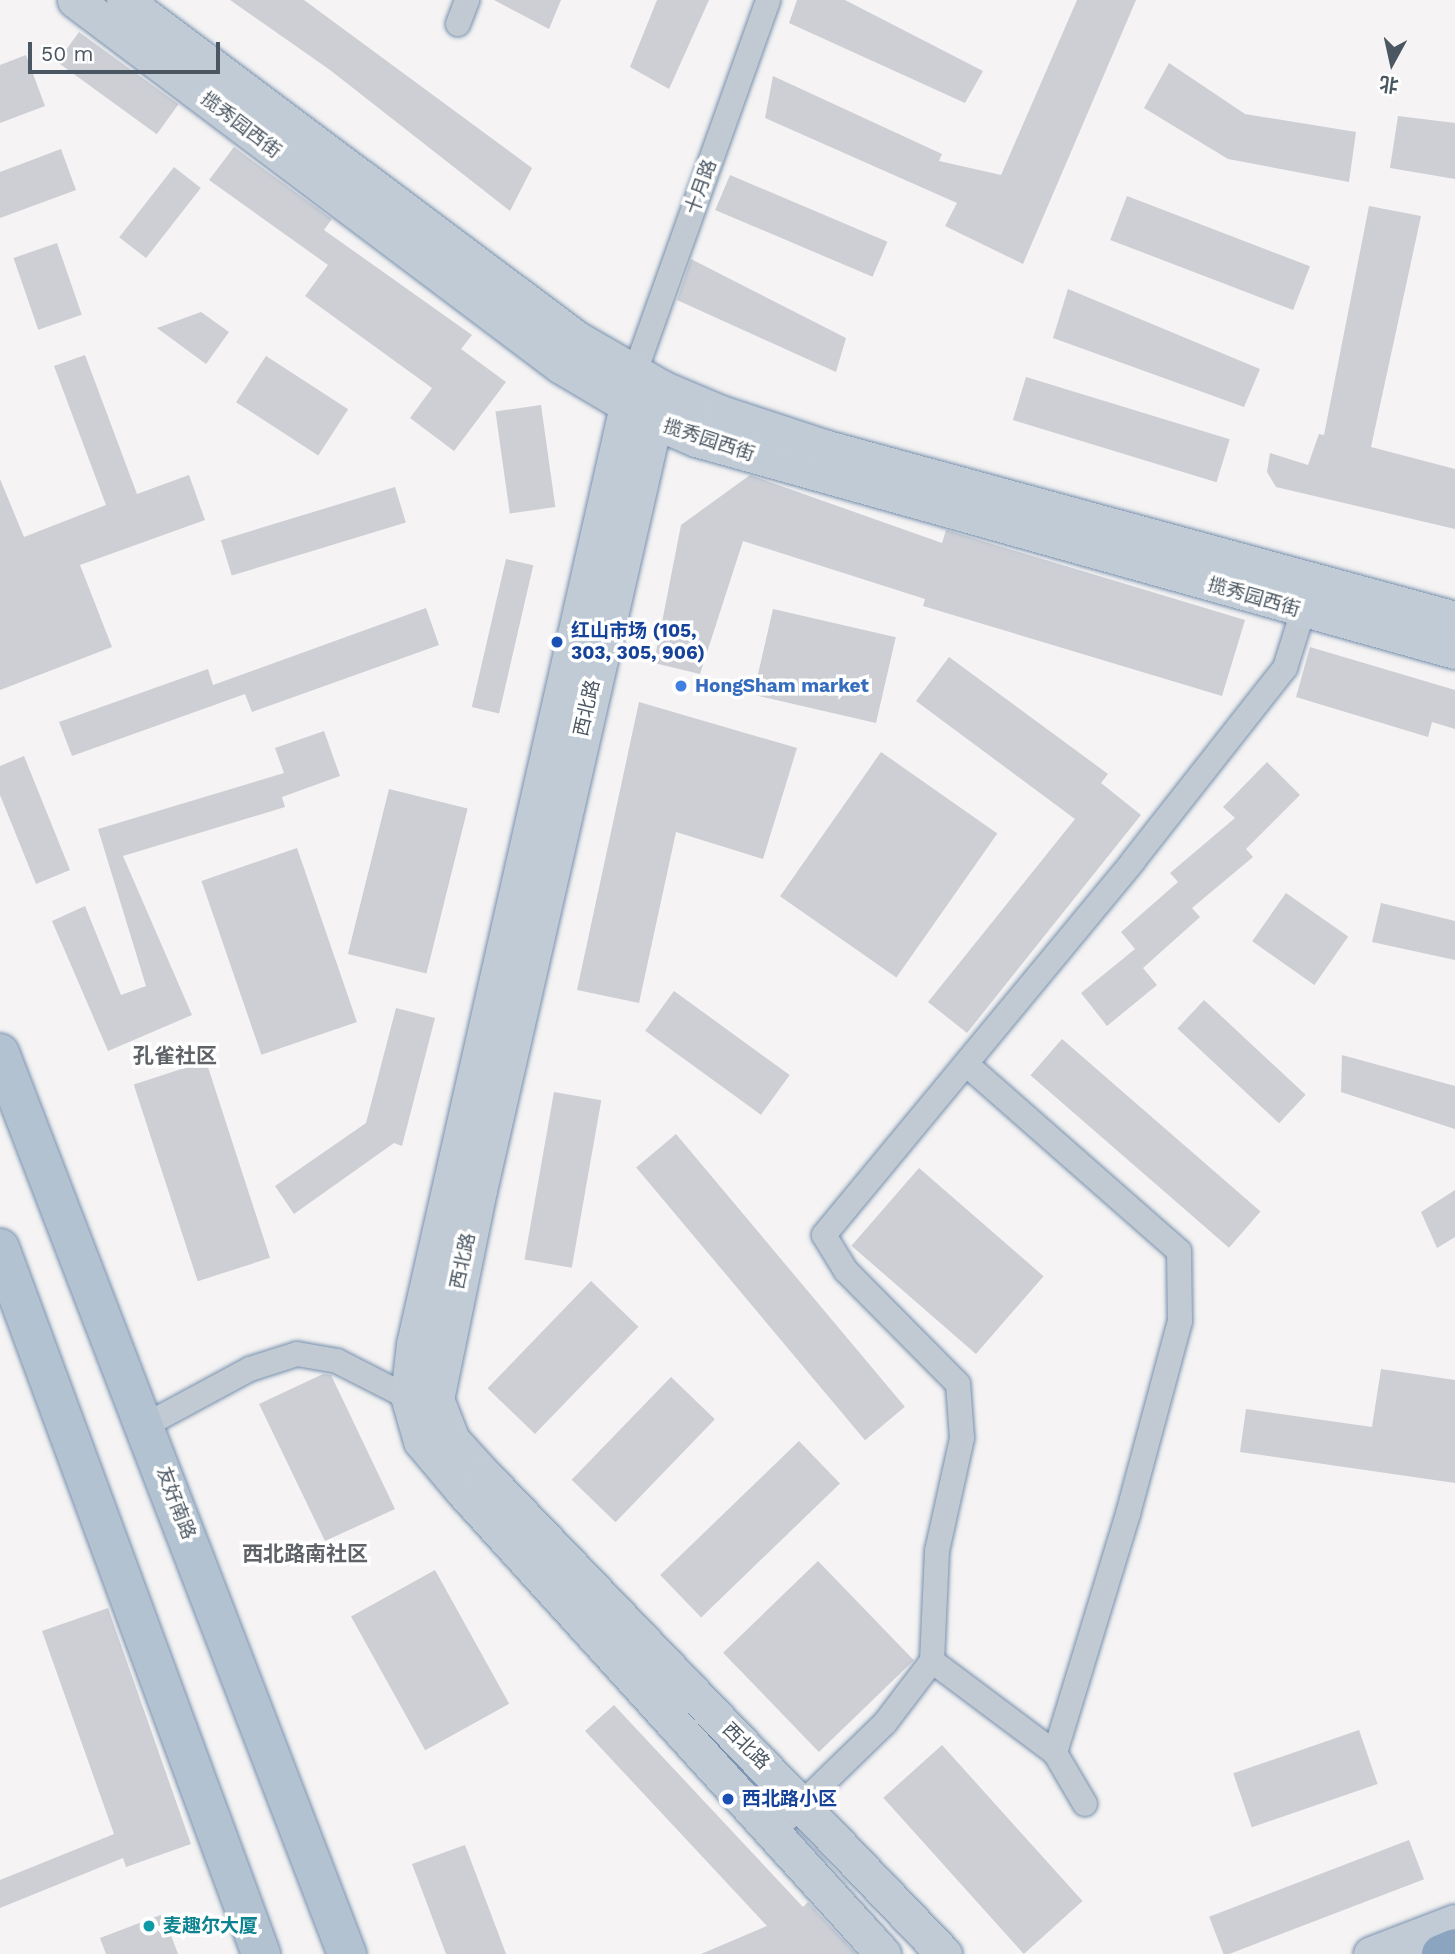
<!DOCTYPE html>
<html>
<head>
<meta charset="utf-8">
<style>
  body { margin:0 }
  #map { position:relative; width:1455px; height:1954px; overflow:hidden; background:#f5f3f3; font-family:"Work Sans","Noto Sans SC",sans-serif }
  div>[style] { position:absolute }
  .building>* { inset:0; background:#cdcfd5; transform-origin:0 0 }
  .roads { filter:drop-shadow(0 0 2px #7690ad) drop-shadow(0 0 2px #7690ad) }
  .street>* { height:24px; margin:-12px; padding:0 12px; transform-origin:12px; border-radius:12px; background:#c1cad2 }
  .secondary>* { height:35px; margin:-17.5px; padding:0 17.5px; transform-origin:17.5px; border-radius:17.5px; background:#c1cbd6 }
  .primary>* { height:38px; margin:-19px; padding:0 19px; transform-origin:19px; border-radius:19px; background:#b3c2d1 }
  .highway>* { height:38px; margin:-19px; padding:0 19px; transform-origin:19px; border-radius:19px; background:#8ba5c1 }
  .dots>* { width:19px; height:19px; translate:-50% -50%; box-sizing:border-box; border:4px solid #fff; border-radius:50% }
  span { translate:-50% -50%; white-space:nowrap; text-align:center; line-height:1.15; -webkit-text-stroke:7px #fff; paint-order:stroke }
  .street-label { font-size:19px; color:#4a5661 }
  .transit-label { font-size:19px; color:#164399; font-weight:700 }
  .left { translate:0 -50%; text-align:left }
  .shop-label { font-size:19px; color:#366cbe; font-weight:700 }
  .culture-label { font-size:19px; color:#0d838f; font-weight:700 }
  .neighbourhood-label { font-size:21px; color:#5f6368; font-weight:700 }
  .north { position:absolute; left:1357px; top:28px; width:70px; height:70px; -webkit-text-stroke:5px #fff; paint-order:stroke; rotate:188deg; font-size:19px; font-weight:700; line-height:28px; text-align:center; color:#4a5661 }
  .north::after { content:''; display:block; margin:auto; width:24px; height:32px; background:#4a5661; clip-path:polygon(50% 0,100% 100%,50% 72%,0 100%) }
  .scale { position:absolute; left:28px; top:42px; width:192px; height:32px; box-sizing:border-box; border:4px solid #4a5661; border-top:0; padding-left:9px; font-size:21px; line-height:24px; white-space:nowrap; color:#4a5661; -webkit-text-stroke:5px #fff; paint-order:stroke }
</style>
</head>
<body>
<div id="map">
  <div class="building">
    <i style="clip-path:polygon(230px 0,304px 0,532px 168px,510px 211px,330px 70px)"></i>
    <i style="clip-path:polygon(494px 0,561px 0,549px 29px)"></i>
    <i style="clip-path:polygon(657px 0,709px 0,669px 89px,630px 67px)"></i>
    <i style="clip-path:polygon(797px 0,845px 0,983px 71px,965px 103px,789px 23px)"></i>
    <i style="clip-path:polygon(1077px 0,1136px 0,1023px 264px,945px 226px,957px 203px,765px 118px,773px 76px,942px 154px,939px 161px,1001px 175px)"></i>
    <i style="left:79px;top:32px;width:123px;height:37px;rotate:36deg"></i>
    <i style="clip-path:polygon(26px 55px,45px 106px,0 123px,0 65px)"></i>
    <i style="clip-path:polygon(1169px 63px,1245px 114px,1356px 132px,1349px 182px,1228px 159px,1144px 108px)"></i>
    <i style="clip-path:polygon(1398px 116px,1455px 123px,1455px 179px,1390px 168px)"></i>
    <i style="clip-path:polygon(234px 147px,332px 219px,324px 230px,472px 335px,461px 349px,506px 382px,454px 451px,410px 418px,432px 388px,305px 296px,328px 265px,209px 180px)"></i>
    <i style="clip-path:polygon(61px 149px,76px 190px,0 218px,0 172px)"></i>
    <i style="left:174px;top:167px;width:34px;height:89px;rotate:38deg"></i>
    <i style="left:730px;top:175px;width:171px;height:38px;rotate:23deg"></i>
    <i style="left:1127px;top:196px;width:196px;height:47px;rotate:21deg"></i>
    <i style="clip-path:polygon(1369px 206px,1421px 216px,1371px 447px,1455px 469px,1455px 529px,1276px 487px,1267px 472px,1270px 453px,1308px 465px,1319px 434px,1324px 435px)"></i>
    <i style="left:57px;top:243px;width:76px;height:46px;rotate:71deg"></i>
    <i style="clip-path:polygon(691px 259px,846px 338px,836px 372px,677px 300px)"></i>
    <i style="clip-path:polygon(1068px 289px,1260px 369px,1244px 407px,1053px 338px)"></i>
    <i style="clip-path:polygon(201px 312px,229px 332px,206px 364px,157px 328px)"></i>
    <i style="clip-path:polygon(85px 355px,137px 494px,189px 475px,205px 520px,80px 565px,112px 647px,0 690px,0 479px,24px 537px,106px 505px,54px 366px)"></i>
    <i style="left:266px;top:356px;width:98px;height:55px;rotate:33deg"></i>
    <i style="left:1026px;top:377px;width:213px;height:45px;rotate:17deg"></i>
    <i style="left:541px;top:405px;width:103px;height:46px;rotate:82deg"></i>
    <i style="clip-path:polygon(750px 475px,942px 543px,946px 530px,1245px 620px,1222px 696px,923px 606px,925px 599px,743px 541px,700px 674px,654px 663px,681px 525px)"></i>
    <i style="left:395px;top:487px;width:37px;height:182px;rotate:73deg"></i>
    <i style="left:506px;top:559px;width:28px;height:152px;rotate:13deg"></i>
    <i style="clip-path:polygon(426px 608px,439px 645px,252px 712px,245px 694px,72px 756px,59px 722px,208px 669px,213px 685px)"></i>
    <i style="left:773px;top:609px;width:126px;height:88px;rotate:13deg"></i>
    <i style="clip-path:polygon(1310px 647px,1455px 690px,1455px 729px,1432px 722px,1428px 737px,1296px 697px)"></i>
    <i style="clip-path:polygon(949px 657px,1108px 774px,1101px 783px,1141px 815px,967px 1033px,928px 1002px,1075px 819px,916px 701px)"></i>
    <i style="clip-path:polygon(639px 702px,797px 748px,763px 859px,676px 832px,639px 1003px,577px 990px)"></i>
    <i style="clip-path:polygon(324px 731px,340px 776px,282px 797px,285px 807px,123px 856px,192px 1015px,108px 1051px,52px 921px,85px 906px,121px 995px,146px 986px,98px 829px,284px 773px,275px 748px)"></i>
    <i style="left:881px;top:752px;width:142px;height:176px;rotate:35deg"></i>
    <i style="clip-path:polygon(24px 756px,70px 870px,36px 884px,0 795px,0 766px)"></i>
    <i style="clip-path:polygon(1267px 762px,1300px 795px,1246px 849px,1253px 857px,1192px 908px,1200px 917px,1143px 968px,1157px 985px,1107px 1026px,1081px 993px,1135px 949px,1121px 932px,1178px 882px,1170px 873px,1235px 818px,1223px 807px)"></i>
    <i style="left:389px;top:789px;width:81px;height:170px;rotate:14deg"></i>
    <i style="left:297px;top:848px;width:184px;height:101px;rotate:71deg"></i>
    <i style="left:1286px;top:893px;width:76px;height:59px;rotate:35deg"></i>
    <i style="clip-path:polygon(1381px 903px,1455px 921px,1455px 960px,1372px 942px)"></i>
    <i style="left:674px;top:991px;width:143px;height:49px;rotate:36deg"></i>
    <i style="left:1204px;top:1000px;width:139px;height:39px;rotate:43deg"></i>
    <i style="clip-path:polygon(396px 1008px,435px 1018px,402px 1146px,394px 1143px,294px 1214px,275px 1186px,366px 1123px)"></i>
    <i style="left:1062px;top:1039px;width:263px;height:48px;rotate:41deg"></i>
    <i style="clip-path:polygon(1342px 1055px,1455px 1086px,1455px 1129px,1341px 1092px)"></i>
    <i style="left:206px;top:1061px;width:207px;height:76px;rotate:72deg"></i>
    <i style="left:554px;top:1092px;width:48px;height:170px;rotate:10deg"></i>
    <i style="left:676px;top:1134px;width:356px;height:52px;rotate:50deg"></i>
    <i style="left:919px;top:1168px;width:165px;height:103px;rotate:41deg"></i>
    <i style="clip-path:polygon(1455px 1190px,1455px 1237px,1437px 1248px,1421px 1212px)"></i>
    <i style="left:591px;top:1281px;width:66px;height:149px;rotate:44deg"></i>
    <i style="clip-path:polygon(1381px 1369px,1455px 1380px,1455px 1483px,1240px 1452px,1246px 1409px,1372px 1427px)"></i>
    <i style="clip-path:polygon(323px 1374px,331px 1375px,395px 1509px,325px 1541px,259px 1404px)"></i>
    <i style="left:671px;top:1377px;width:61px;height:143px;rotate:44deg"></i>
    <i style="left:799px;top:1441px;width:59px;height:193px;rotate:46deg"></i>
    <i style="left:818px;top:1561px;width:138px;height:132px;rotate:46deg"></i>
    <i style="left:435px;top:1570px;width:153px;height:96px;rotate:61deg"></i>
    <i style="clip-path:polygon(108px 1608px,191px 1844px,126px 1867px,123px 1858px,0 1908px,0 1880px,114px 1834px,42px 1631px)"></i>
    <i style="clip-path:polygon(614px 1705px,803px 1907px,808px 1902px,856px 1954px,701px 1954px,767px 1926px,585px 1731px)"></i>
    <i style="left:1359px;top:1730px;width:57px;height:133px;rotate:71deg"></i>
    <i style="left:942px;top:1745px;width:210px;height:79px;rotate:48deg"></i>
    <i style="left:1409px;top:1840px;width:42px;height:214px;rotate:69deg"></i>
    <i style="clip-path:polygon(465px 1845px,506px 1954px,446px 1954px,412px 1864px)"></i>
    <i style="clip-path:polygon(163px 1914px,178px 1954px,106px 1954px,100px 1938px)"></i>
  </div>
  <div class="roads">
    <div class="street">
      <i style="left:458px;top:24px;width:26px;rotate:-69deg"></i>
      <i style="left:634px;top:375px;width:398px;rotate:-70.3deg"></i>
      <i style="left:966px;top:1064px;width:283px;rotate:41.3deg"></i>
      <i style="left:1179px;top:1251px;width:70px;rotate:89.2deg"></i>
      <i style="left:1180px;top:1321px;width:200px;rotate:105.1deg"></i>
      <i style="left:1128px;top:1514px;width:250px;rotate:107deg"></i>
      <i style="left:146px;top:1425px;width:118px;rotate:-28.3deg"></i>
      <i style="left:250px;top:1369px;width:49px;rotate:-17.7deg"></i>
      <i style="left:297px;top:1354px;width:41px;rotate:9.9deg"></i>
      <i style="left:337px;top:1361px;width:92px;rotate:27.1deg"></i>
      <i style="left:932px;top:1661px;width:154px;rotate:36.8deg"></i>
      <i style="left:1055px;top:1753px;width:59px;rotate:59.5deg"></i>
      <i style="left:775px;top:1830px;width:153px;rotate:-44.2deg"></i>
      <i style="left:885px;top:1723px;width:78px;rotate:-52.8deg"></i>
      <i style="left:932px;top:1661px;width:110px;rotate:-87.4deg"></i>
      <i style="left:937px;top:1551px;width:116px;rotate:-77.5deg"></i>
      <i style="left:962px;top:1438px;width:54px;rotate:-94.2deg"></i>
      <i style="left:958px;top:1384px;width:159px;rotate:-134.7deg"></i>
      <i style="left:846px;top:1271px;width:42px;rotate:-121.4deg"></i>
      <i style="left:824px;top:1235px;width:485px;rotate:-50.4deg"></i>
      <i style="left:1133px;top:861px;width:246px;rotate:-51.8deg"></i>
      <i style="left:1285px;top:668px;width:60px;rotate:-72.5deg"></i>
    </div>
    <div class="secondary">
      <i style="left:75px;top:0;width:608px;rotate:36.98deg"></i>
      <i style="left:561px;top:366px;width:108px;rotate:30.6deg"></i>
      <i style="left:654px;top:421px;width:46px;rotate:23.2deg"></i>
      <i style="left:696px;top:439px;width:788px;rotate:15.61deg"></i>
      <i style="left:124px;top:0;width:566px;rotate:36.81deg"></i>
      <i style="left:577px;top:339px;width:98px;rotate:30deg"></i>
      <i style="left:662px;top:388px;width:64px;rotate:23deg"></i>
      <i style="left:721px;top:413px;width:112px;rotate:18.3deg"></i>
      <i style="left:827px;top:448px;width:651px;rotate:15.23deg"></i>
      <i style="left:634px;top:375px;width:994px;rotate:102.79deg"></i>
      <i style="left:414px;top:1344px;width:52px;rotate:96.6deg"></i>
      <i style="left:408px;top:1396px;width:47px;rotate:73.9deg"></i>
      <i style="left:421px;top:1441px;width:65px;rotate:50deg"></i>
      <i style="left:463px;top:1491px;width:625px;rotate:47.79deg"></i>
      <i style="left:662px;top:388px;width:823px;rotate:102.85deg"></i>
      <i style="left:479px;top:1190px;width:213px;rotate:101.6deg"></i>
      <i style="left:436px;top:1399px;width:44px;rotate:68.7deg"></i>
      <i style="left:452px;top:1440px;width:45px;rotate:47.7deg"></i>
      <i style="left:482px;top:1473px;width:667px;rotate:46.15deg"></i>
      <i style="left:1371px;top:1954px;width:90px;rotate:-20.9deg"></i>
    </div>
    <div class="primary">
      <i style="left:0;top:1053px;width:966px;rotate:68.94deg"></i>
      <i style="left:0;top:1248px;width:753px;rotate:69.71deg"></i>
    </div>
    <div class="highway">
      <i style="left:1441px;top:1954px;width:15px;rotate:-23deg"></i>
    </div>
  </div>
  <div class="dots">
    <i style="left:557px;top:642px;background:#1a4fb4"></i>
    <i style="left:681px;top:686px;background:#3f7fe0"></i>
    <i style="left:728px;top:1799px;background:#1a4fb4"></i>
    <i style="left:149px;top:1926px;background:#0f9aa8"></i>
  </div>
  <div class="street-label">
    <span style="left:241px;top:125px;rotate:37deg">揽秀园西街</span>
    <span style="left:701px;top:187px;rotate:-70deg">十月路</span>
    <span style="left:709px;top:440px;rotate:18deg">揽秀园西街</span>
    <span style="left:1254px;top:597px;rotate:16deg">揽秀园西街</span>
    <span style="left:587px;top:708px;rotate:-77deg">西北路</span>
    <span style="left:463px;top:1261px;rotate:-78deg">西北路</span>
    <span style="left:176px;top:1503px;rotate:69deg">友好南路</span>
    <span style="left:746px;top:1746px;rotate:45deg">西北路</span>
  </div>
  <div class="transit-label">
    <span class="left" style="left:571px;top:642px">红山市场 (105,<br>303, 305, 906)</span>
    <span class="left" style="left:742px;top:1799px">西北路小区</span>
  </div>
  <div class="shop-label">
    <span class="left" style="left:695px;top:686px">HongSham market</span>
  </div>
  <div class="culture-label">
    <span class="left" style="left:163px;top:1926px">麦趣尔大厦</span>
  </div>
  <div class="neighbourhood-label">
    <span style="left:175px;top:1056px">孔雀社区</span>
    <span style="left:305px;top:1554px">西北路南社区</span>
  </div>
  <div class="north">北</div>
  <div class="scale">50 m</div>
</div>
</body>
</html>
